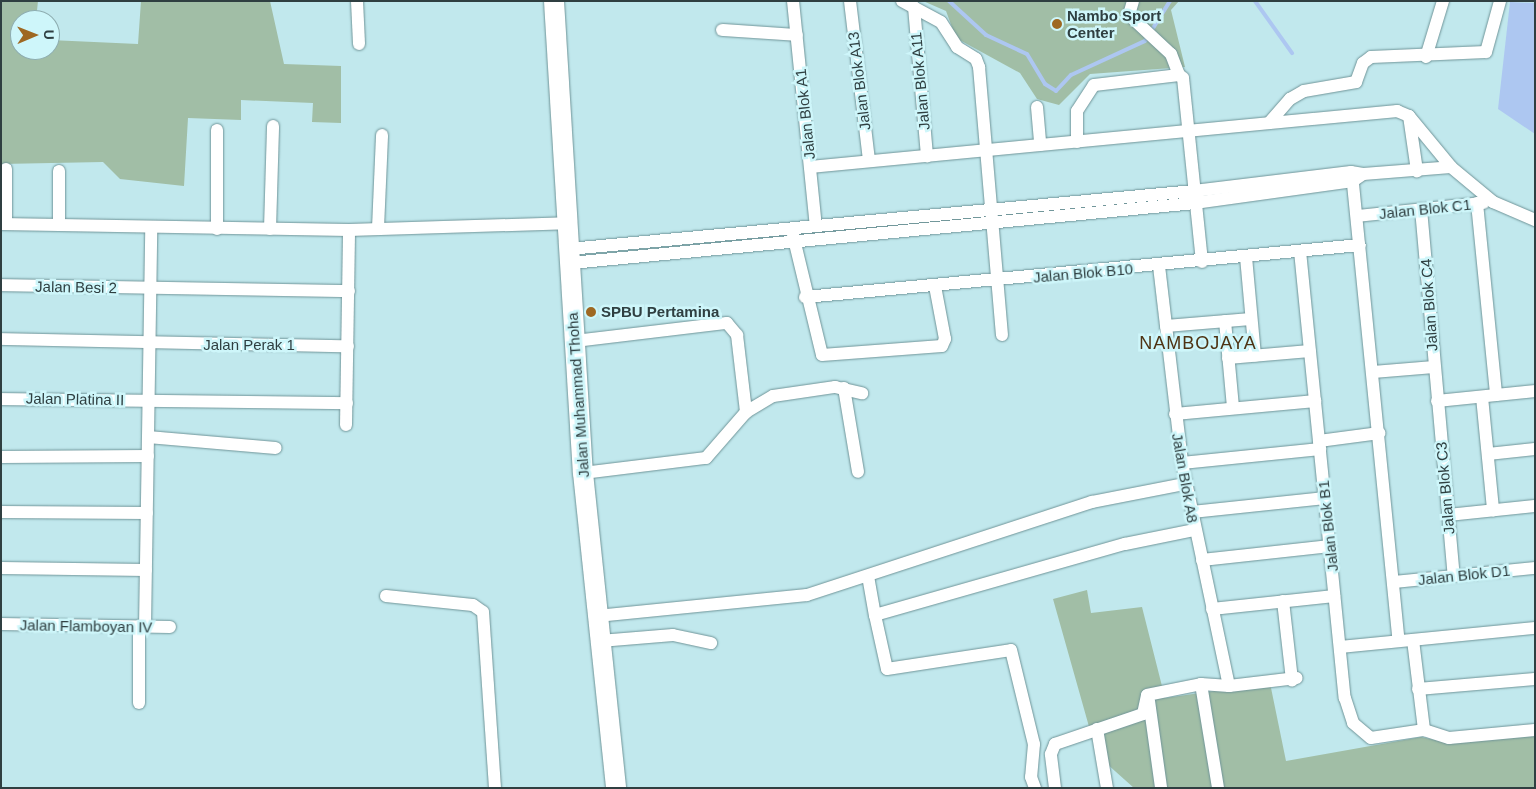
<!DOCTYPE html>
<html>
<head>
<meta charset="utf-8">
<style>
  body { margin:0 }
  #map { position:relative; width:1536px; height:789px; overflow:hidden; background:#c1e8ed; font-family:Helvetica,sans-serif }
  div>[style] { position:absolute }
  .green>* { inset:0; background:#a1bea6 }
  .water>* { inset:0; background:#adc7f1 }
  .stream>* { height:4px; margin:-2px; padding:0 2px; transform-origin:2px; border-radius:2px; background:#adc7f1 }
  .roads { filter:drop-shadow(0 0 1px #6f9498) drop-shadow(0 0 1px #6f9498) }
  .minor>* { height:12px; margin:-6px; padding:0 6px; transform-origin:6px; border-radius:6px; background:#fff }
  .primary>* { height:20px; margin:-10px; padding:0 10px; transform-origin:10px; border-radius:10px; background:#fff }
  .dots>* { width:14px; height:14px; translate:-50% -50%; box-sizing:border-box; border:2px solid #cef6fa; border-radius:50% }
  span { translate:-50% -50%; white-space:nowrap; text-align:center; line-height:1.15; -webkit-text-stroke:5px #cef6fa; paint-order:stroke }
  .poi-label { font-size:15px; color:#2f3f41; font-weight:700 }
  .left { translate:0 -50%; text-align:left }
  .street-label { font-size:15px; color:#2f3f41 }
  .quarter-label { font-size:18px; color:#4e3313; letter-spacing:1px }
  .frame { position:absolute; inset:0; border:2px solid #2f3f41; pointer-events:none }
  .north { position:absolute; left:10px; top:10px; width:50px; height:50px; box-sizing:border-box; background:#cef6fa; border:1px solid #8eadb0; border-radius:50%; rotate:89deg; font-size:14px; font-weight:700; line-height:20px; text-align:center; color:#2f3f41 }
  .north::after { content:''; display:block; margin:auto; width:18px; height:22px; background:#9e6822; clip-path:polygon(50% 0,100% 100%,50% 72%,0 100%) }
</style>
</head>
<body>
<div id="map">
  <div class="green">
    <i style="clip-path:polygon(1px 1px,38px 1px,36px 20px,20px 20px,20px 50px,50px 50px,50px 40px,138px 44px,141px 1px,270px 1px,284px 64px,341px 66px,341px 123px,312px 122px,313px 103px,241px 100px,241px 120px,188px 118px,184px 186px,120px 179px,103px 162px,1px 164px)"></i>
    <i style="clip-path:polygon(923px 1px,1179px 1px,1171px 10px,1185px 67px,1090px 74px,1059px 105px,1037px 99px,1020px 73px,956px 38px,946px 11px)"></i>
    <i style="clip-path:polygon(1087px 590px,1091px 613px,1142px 607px,1165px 698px,1270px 683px,1286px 761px,1421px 737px,1449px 743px,1535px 734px,1535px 788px,1134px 788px,1097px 755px,1053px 599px)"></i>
  </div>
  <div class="water">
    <i style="clip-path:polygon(1510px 2px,1535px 3px,1535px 134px,1498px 109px)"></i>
  </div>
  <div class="stream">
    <i style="left:949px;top:1px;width:50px;rotate:42.6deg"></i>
    <i style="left:986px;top:35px;width:45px;rotate:24.9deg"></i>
    <i style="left:1027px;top:54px;width:35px;rotate:59deg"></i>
    <i style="left:1045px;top:84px;width:13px;rotate:32deg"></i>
    <i style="left:1056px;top:91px;width:22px;rotate:-47deg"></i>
    <i style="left:1071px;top:75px;width:81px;rotate:-24.7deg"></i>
    <i style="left:1145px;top:41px;width:47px;rotate:-58deg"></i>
    <i style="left:1255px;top:1px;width:64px;rotate:54.6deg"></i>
  </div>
  <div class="roads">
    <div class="minor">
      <i style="left:357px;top:1px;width:43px;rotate:87.3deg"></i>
      <i style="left:793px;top:1px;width:226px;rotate:84.2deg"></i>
      <i style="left:850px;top:1px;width:161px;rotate:83.2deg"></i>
      <i style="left:902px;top:1px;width:44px;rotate:28.3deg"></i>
      <i style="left:941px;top:22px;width:30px;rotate:57deg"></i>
      <i style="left:957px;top:47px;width:22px;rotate:32deg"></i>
      <i style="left:976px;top:59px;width:9px;rotate:69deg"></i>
      <i style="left:979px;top:67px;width:269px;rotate:85.1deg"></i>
      <i style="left:1133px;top:1px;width:15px;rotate:106deg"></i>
      <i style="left:1129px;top:15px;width:57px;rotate:42.9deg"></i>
      <i style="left:1171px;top:54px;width:22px;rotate:69deg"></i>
      <i style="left:914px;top:7px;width:150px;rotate:85deg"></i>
      <i style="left:722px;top:30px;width:75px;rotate:3.8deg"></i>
      <i style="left:1426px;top:57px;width:59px;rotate:-73.1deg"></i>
      <i style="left:1179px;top:75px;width:5px;rotate:37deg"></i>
      <i style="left:1183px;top:78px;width:185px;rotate:84.1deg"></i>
      <i style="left:1037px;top:107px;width:38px;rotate:85deg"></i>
      <i style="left:1409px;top:116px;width:56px;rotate:81.7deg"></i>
      <i style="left:1269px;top:123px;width:32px;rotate:-49deg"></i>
      <i style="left:1290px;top:99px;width:16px;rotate:-30deg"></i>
      <i style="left:1304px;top:91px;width:53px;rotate:-9.8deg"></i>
      <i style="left:1356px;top:82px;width:20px;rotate:-70deg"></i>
      <i style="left:1363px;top:63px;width:10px;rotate:-37deg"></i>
      <i style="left:1371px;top:57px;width:115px;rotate:-2.5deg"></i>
      <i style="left:1486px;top:52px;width:53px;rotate:-74.6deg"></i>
      <i style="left:217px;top:130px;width:99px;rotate:90deg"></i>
      <i style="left:1077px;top:142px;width:31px;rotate:-90deg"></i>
      <i style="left:1077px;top:111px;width:31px;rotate:-57deg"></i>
      <i style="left:1094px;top:85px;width:86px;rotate:-6.7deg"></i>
      <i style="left:810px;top:167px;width:590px;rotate:-5.45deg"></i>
      <i style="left:1397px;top:111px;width:13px;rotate:23deg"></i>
      <i style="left:1409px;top:116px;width:66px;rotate:50.5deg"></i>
      <i style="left:1451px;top:167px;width:55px;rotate:39.8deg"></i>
      <i style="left:1493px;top:202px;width:46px;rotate:23.2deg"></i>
      <i style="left:59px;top:171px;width:54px;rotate:90deg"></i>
      <i style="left:1352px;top:174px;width:469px;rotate:84.3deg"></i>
      <i style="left:1363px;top:174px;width:88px;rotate:-4.5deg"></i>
      <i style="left:1477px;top:203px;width:193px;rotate:84.3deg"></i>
      <i style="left:1421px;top:209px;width:368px;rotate:84.9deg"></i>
      <i style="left:1357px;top:216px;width:127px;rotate:-5.9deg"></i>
      <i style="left:1px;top:224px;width:348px;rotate:1deg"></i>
      <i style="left:349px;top:230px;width:217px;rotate:-1.8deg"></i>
      <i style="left:6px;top:224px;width:55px;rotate:-90deg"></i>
      <i style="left:378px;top:228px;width:93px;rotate:-87.5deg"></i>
      <i style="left:270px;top:229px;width:103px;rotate:-88.3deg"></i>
      <i style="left:793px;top:235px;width:123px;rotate:76.4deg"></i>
      <i style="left:822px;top:355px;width:120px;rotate:-4.3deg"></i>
      <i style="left:942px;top:346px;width:8px;rotate:-67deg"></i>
      <i style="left:945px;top:339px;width:54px;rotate:-100.7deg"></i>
      <i style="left:569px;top:249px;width:628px;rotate:-5.3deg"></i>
      <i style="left:1194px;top:191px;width:158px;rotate:-6.9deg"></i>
      <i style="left:1351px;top:172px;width:12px;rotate:9deg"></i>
      <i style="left:1363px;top:174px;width:12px;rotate:145deg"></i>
      <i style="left:1353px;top:181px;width:160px;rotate:172.1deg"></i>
      <i style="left:1195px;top:203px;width:627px;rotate:174.51deg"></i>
      <i style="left:1300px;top:251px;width:449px;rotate:84.3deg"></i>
      <i style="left:1345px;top:698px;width:26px;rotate:72deg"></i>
      <i style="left:1353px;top:723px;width:23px;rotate:40deg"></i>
      <i style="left:1371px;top:738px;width:54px;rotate:-8.6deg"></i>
      <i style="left:1246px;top:257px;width:99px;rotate:84.8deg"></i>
      <i style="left:1159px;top:266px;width:198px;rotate:83.3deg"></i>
      <i style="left:1182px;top:463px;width:228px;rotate:78.1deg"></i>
      <i style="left:1px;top:285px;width:348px;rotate:1deg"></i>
      <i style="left:805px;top:297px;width:557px;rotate:-5.35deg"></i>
      <i style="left:1225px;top:321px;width:87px;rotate:84.7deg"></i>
      <i style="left:1166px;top:326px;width:85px;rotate:-4.7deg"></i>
      <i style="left:1px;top:339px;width:347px;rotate:1.2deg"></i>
      <i style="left:575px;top:341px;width:153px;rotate:-6.8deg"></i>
      <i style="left:727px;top:323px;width:16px;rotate:50deg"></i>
      <i style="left:737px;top:335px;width:78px;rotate:83.3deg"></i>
      <i style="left:1228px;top:358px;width:82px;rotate:-4.9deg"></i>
      <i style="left:1373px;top:372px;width:61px;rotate:-4.7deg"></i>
      <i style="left:844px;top:388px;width:85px;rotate:80.5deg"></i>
      <i style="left:1482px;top:397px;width:114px;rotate:84.4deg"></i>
      <i style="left:1px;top:399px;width:346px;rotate:0.7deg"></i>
      <i style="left:1437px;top:401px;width:99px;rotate:-5.8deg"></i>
      <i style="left:1175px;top:414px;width:141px;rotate:-5.3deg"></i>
      <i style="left:346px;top:425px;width:195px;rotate:-89.1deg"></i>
      <i style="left:148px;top:437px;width:128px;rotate:4.9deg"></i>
      <i style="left:1319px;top:441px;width:61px;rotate:-7.6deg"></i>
      <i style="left:1488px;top:454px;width:47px;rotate:-6.1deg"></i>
      <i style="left:1px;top:457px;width:147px;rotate:-0.4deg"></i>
      <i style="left:1182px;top:463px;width:139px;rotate:-5.8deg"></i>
      <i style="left:583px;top:473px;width:124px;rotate:-7deg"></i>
      <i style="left:706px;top:458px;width:61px;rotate:-49deg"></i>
      <i style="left:746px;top:412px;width:31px;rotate:-31deg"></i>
      <i style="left:773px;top:396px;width:63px;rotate:-8.3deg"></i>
      <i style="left:835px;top:387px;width:28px;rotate:13deg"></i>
      <i style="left:1px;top:512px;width:146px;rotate:0.4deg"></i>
      <i style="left:1192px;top:512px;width:134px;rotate:-6deg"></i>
      <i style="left:1448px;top:515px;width:87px;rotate:-5.9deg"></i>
      <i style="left:1202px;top:560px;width:129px;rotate:-6.2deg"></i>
      <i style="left:1px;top:568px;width:145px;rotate:0.8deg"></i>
      <i style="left:868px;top:576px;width:40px;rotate:80deg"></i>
      <i style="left:875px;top:615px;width:260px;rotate:-15.9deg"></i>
      <i style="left:1125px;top:544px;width:70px;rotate:-11.5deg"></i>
      <i style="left:1394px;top:582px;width:142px;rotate:-5.7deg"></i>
      <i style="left:386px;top:596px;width:87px;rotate:5.9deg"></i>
      <i style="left:473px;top:605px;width:12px;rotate:35deg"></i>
      <i style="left:483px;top:612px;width:176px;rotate:86.1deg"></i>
      <i style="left:1283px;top:601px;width:80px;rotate:83.5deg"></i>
      <i style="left:1212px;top:609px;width:123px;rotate:-6.1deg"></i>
      <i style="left:875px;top:615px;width:55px;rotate:77.5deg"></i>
      <i style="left:887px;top:669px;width:125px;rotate:-8.7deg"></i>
      <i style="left:1011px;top:650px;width:97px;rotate:76.3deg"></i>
      <i style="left:1034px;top:744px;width:33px;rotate:95deg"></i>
      <i style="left:1031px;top:777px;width:12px;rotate:70deg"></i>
      <i style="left:597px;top:616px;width:211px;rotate:-5.7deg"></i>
      <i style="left:807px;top:595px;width:300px;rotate:-18.1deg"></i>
      <i style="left:1092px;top:502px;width:95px;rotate:-11deg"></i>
      <i style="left:1px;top:624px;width:169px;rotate:1deg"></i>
      <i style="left:139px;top:626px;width:77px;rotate:90deg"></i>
      <i style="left:145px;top:627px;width:399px;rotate:-89.1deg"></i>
      <i style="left:1413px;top:640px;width:91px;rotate:83deg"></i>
      <i style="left:600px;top:641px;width:73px;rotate:-4.7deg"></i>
      <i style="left:673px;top:635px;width:39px;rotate:12deg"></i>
      <i style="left:1340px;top:647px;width:196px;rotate:-5.6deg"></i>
      <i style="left:1201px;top:684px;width:105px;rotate:80.7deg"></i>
      <i style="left:1418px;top:689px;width:117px;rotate:-4.9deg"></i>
      <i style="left:1149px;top:701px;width:88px;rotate:82.1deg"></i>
      <i style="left:1097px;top:729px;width:60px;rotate:80.4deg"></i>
      <i style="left:1424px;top:730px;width:26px;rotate:18deg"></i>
      <i style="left:1449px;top:738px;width:86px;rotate:-5.3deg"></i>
      <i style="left:1055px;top:788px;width:34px;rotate:-97deg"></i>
      <i style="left:1051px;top:754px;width:11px;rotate:-68deg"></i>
      <i style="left:1055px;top:744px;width:93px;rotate:-18.8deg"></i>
      <i style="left:1143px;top:714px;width:19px;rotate:-78deg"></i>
      <i style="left:1147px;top:695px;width:55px;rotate:-11.5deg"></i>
      <i style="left:1201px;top:684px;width:28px;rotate:4deg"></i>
      <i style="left:1229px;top:686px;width:68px;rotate:-6.7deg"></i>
    </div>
    <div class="primary">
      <i style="left:554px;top:1px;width:473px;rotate:86.5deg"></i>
      <i style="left:583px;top:473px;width:317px;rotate:84deg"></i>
    </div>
  </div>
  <div class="dots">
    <i style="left:1057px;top:24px;background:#9e6822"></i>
    <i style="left:591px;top:312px;background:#9e6822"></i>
  </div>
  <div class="poi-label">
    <span class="left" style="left:1067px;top:24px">Nambo Sport<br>Center</span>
    <span class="left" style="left:601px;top:312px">SPBU Pertamina</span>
  </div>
  <div class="street-label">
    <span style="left:859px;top:81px;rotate:-97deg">Jalan Blok A13</span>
    <span style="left:920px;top:81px;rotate:-95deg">Jalan Blok A11</span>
    <span style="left:805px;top:114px;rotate:-96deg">Jalan Blok A1</span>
    <span style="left:1425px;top:209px;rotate:-6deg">Jalan Blok C1</span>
    <span style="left:1083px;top:273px;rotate:-5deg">Jalan Blok B10</span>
    <span style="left:76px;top:287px;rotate:1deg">Jalan Besi 2</span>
    <span style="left:1429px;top:305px;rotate:-94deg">Jalan Blok C4</span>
    <span style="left:249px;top:345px">Jalan Perak 1</span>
    <span style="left:578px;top:395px;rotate:-94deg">Jalan Muhammad Thoha</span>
    <span style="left:75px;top:399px;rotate:1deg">Jalan Platina II</span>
    <span style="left:1185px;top:478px;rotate:80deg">Jalan Blok A8</span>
    <span style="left:1445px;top:488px;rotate:-95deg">Jalan Blok C3</span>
    <span style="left:1328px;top:526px;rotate:-96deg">Jalan Blok B1</span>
    <span style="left:1464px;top:575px;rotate:-6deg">Jalan Blok D1</span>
    <span style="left:86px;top:626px;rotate:1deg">Jalan Flamboyan IV</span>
  </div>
  <div class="quarter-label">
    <span style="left:1198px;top:343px">NAMBOJAYA</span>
  </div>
  <div class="frame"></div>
  <div class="north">U</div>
</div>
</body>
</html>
